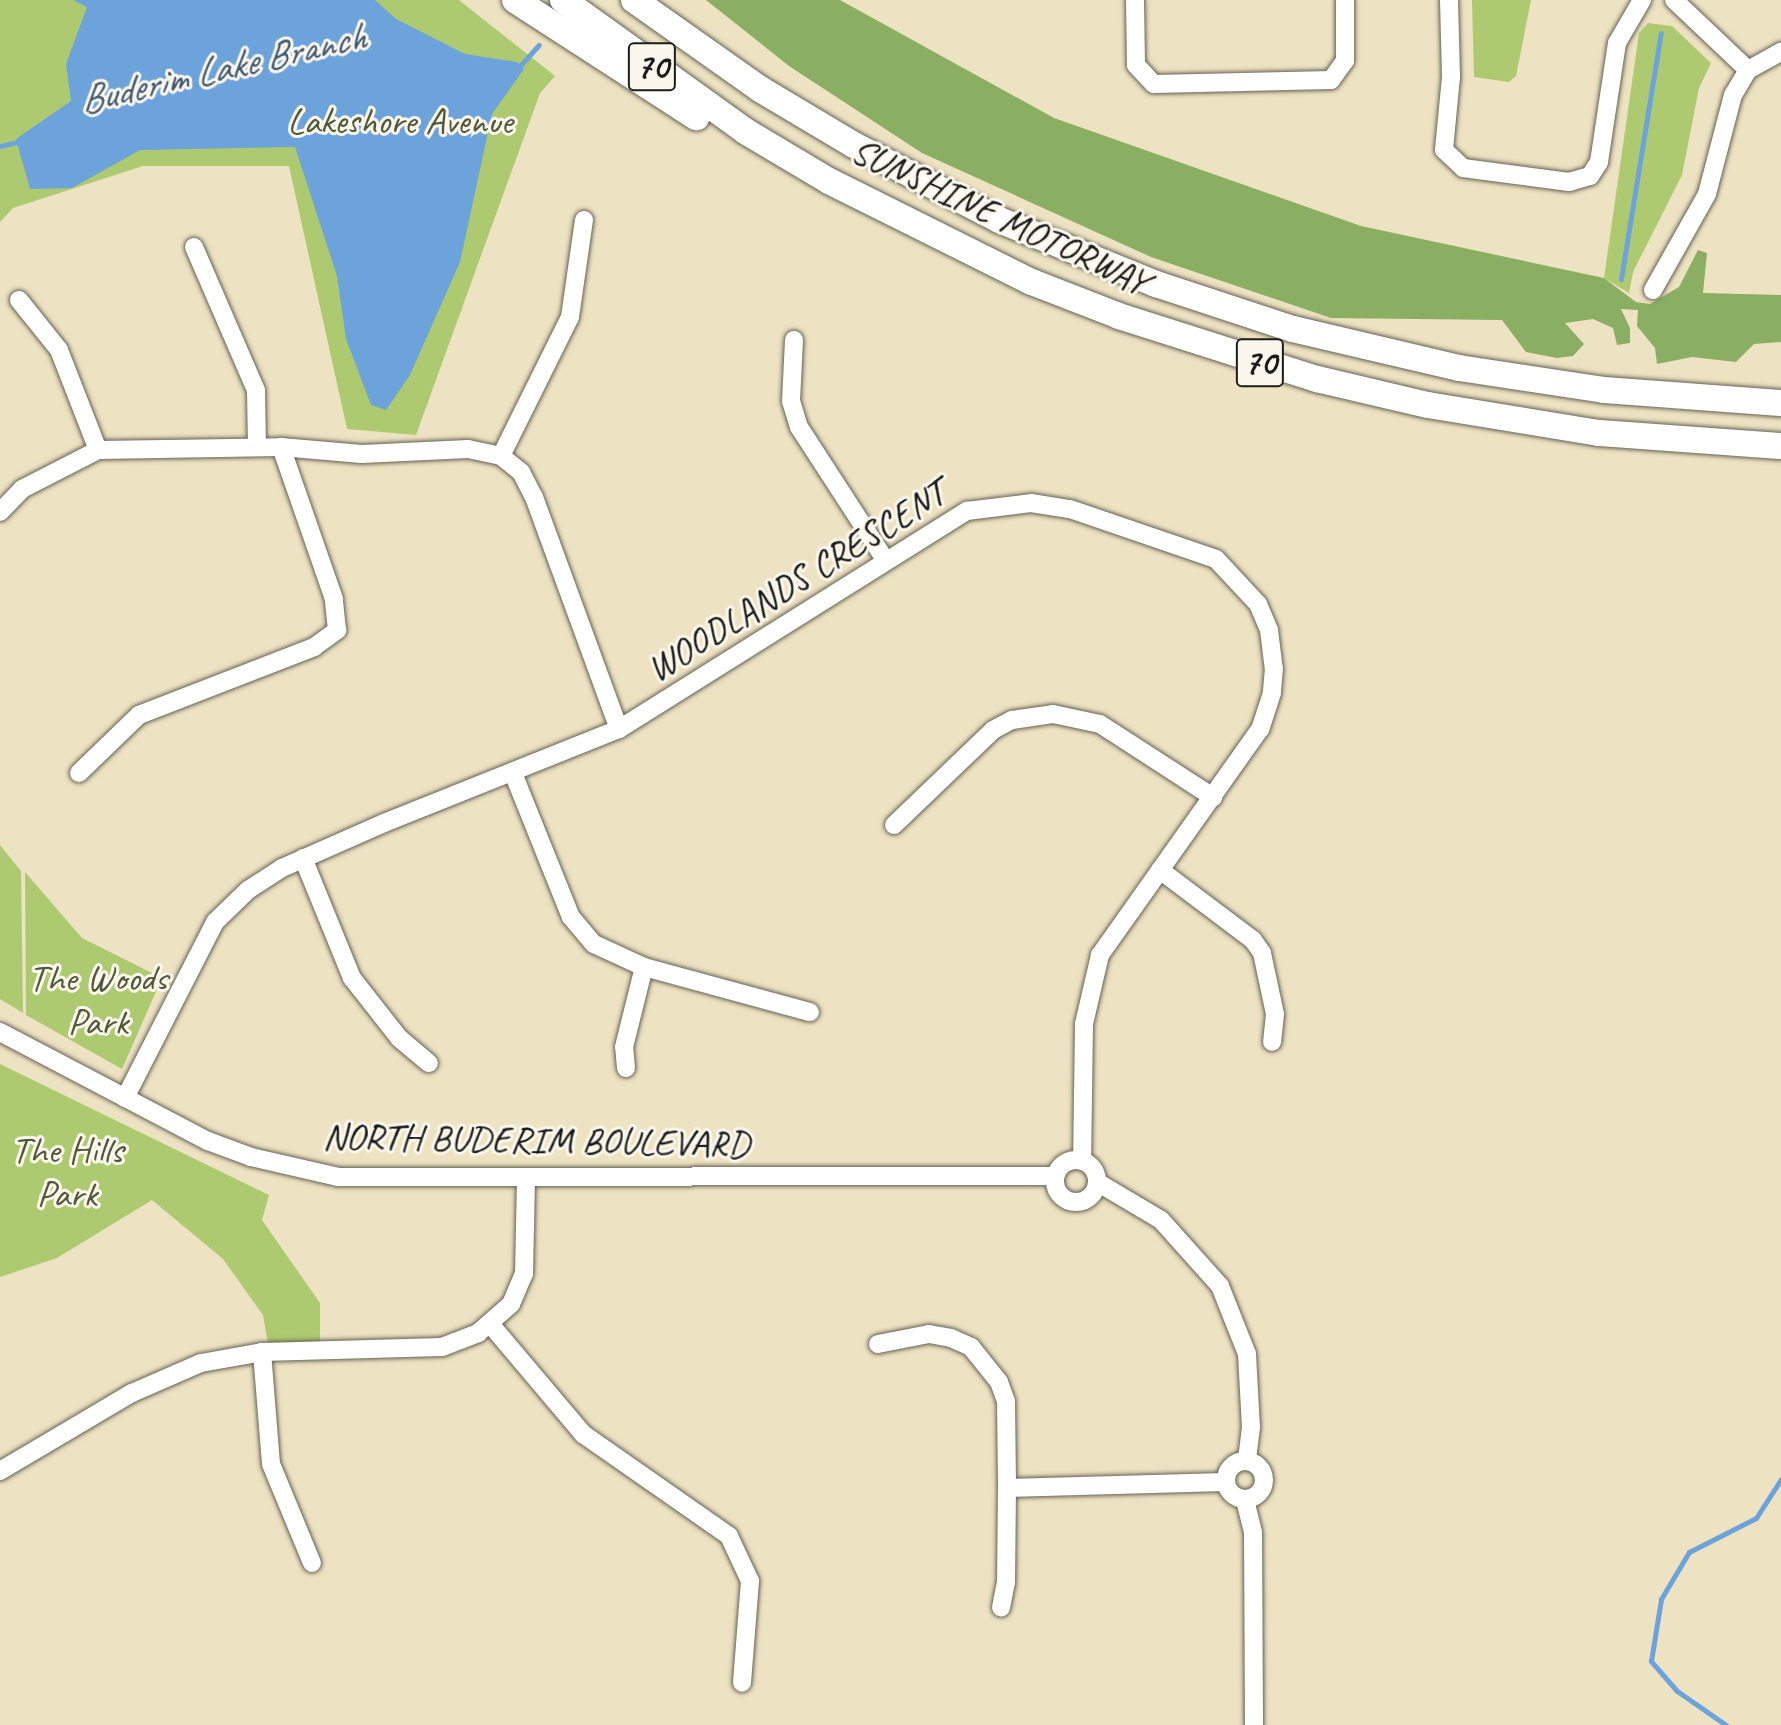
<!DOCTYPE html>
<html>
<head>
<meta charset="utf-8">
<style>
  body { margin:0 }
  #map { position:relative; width:1781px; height:1725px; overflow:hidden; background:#ede2c1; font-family:Caveat,sans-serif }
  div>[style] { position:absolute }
  .green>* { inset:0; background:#aeca70 }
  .forest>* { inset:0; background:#8aae62 }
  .water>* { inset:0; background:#6da3db }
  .stream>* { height:5px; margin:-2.5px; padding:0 2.5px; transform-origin:2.5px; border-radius:2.5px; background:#6da3db }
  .roads { filter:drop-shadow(0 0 2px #656156) drop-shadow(0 0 2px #656156) }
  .minor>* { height:18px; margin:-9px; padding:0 9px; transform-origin:9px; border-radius:9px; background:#fff }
  .minor>.ring { margin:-9px; padding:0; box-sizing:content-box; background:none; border:18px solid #fff; border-radius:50% }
  .highway>* { height:26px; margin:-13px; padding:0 13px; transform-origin:13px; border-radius:13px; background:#fff }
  span { translate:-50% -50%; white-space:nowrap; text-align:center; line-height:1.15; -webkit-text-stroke:6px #fbf7ec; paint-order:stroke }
  .shield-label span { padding:2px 6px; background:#fbf7ec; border:2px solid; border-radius:6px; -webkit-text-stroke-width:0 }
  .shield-label { font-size:36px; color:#1c1c1c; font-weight:700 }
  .park-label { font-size:38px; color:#4f5939 }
  .street-label { font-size:38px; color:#1c1c1c }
  .water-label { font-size:40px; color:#405972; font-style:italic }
</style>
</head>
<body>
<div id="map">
  <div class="green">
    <i style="clip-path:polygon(0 0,459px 0,555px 76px,540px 93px,416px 435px,347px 429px,289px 166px,143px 166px,13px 208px,0 222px)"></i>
    <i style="clip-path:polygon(1472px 0,1531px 0,1516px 76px,1509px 82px,1474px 77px)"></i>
    <i style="clip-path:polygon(1648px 23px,1672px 26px,1711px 63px,1699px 88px,1682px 175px,1633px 272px,1629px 293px,1604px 278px,1639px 33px)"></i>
    <i style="clip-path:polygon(0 845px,21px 871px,23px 1013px,0 999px)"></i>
    <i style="clip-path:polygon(25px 872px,82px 938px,162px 978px,122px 1069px,26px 1015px)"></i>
    <i style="clip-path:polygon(0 1064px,269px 1195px,262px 1220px,320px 1303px,320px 1344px,268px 1344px,263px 1315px,223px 1259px,152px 1200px,57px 1258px,0 1277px)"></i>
  </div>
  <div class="forest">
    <i style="clip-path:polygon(706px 0,840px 0,1054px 118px,1361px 226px,1604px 278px,1636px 302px,1650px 304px,1679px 287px,1698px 250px,1707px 253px,1703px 293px,1781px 295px,1781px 342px,1754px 344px,1736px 362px,1692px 357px,1657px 364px,1655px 348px,1637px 326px,1638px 310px,1621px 309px,1630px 328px,1630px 343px,1617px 345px,1613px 328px,1593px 319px,1565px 323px,1584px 344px,1573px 356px,1557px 358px,1526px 352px,1502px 320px,1331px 318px,1151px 257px,922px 153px,789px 66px)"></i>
  </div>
  <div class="water">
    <i style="clip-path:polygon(73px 0,375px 0,396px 19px,465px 54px,517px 62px,524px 69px,492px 114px,460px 262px,410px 375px,386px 410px,371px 405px,346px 339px,337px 276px,295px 147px,140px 150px,72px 188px,30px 189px,16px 139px,71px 101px,66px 64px,87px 7px)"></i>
  </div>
  <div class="stream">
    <i style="left:518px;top:68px;width:31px;rotate:-48deg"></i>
    <i style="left:0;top:146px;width:23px;rotate:-13deg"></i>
    <i style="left:1621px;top:279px;width:249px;rotate:-80.8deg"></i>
    <i style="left:1726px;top:1725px;width:60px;rotate:-145.2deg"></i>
    <i style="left:1677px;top:1691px;width:40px;rotate:-131deg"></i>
    <i style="left:1651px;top:1661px;width:63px;rotate:-80.8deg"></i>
    <i style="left:1661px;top:1599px;width:55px;rotate:-59.2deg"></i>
    <i style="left:1689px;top:1552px;width:75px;rotate:-26.9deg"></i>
    <i style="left:1756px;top:1518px;width:46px;rotate:-57.3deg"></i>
  </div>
  <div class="roads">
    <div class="minor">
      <i style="left:1135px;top:0;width:65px;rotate:89.1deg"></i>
      <i style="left:1136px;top:65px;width:26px;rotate:47deg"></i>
      <i style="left:1154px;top:84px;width:177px;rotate:-1.3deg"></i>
      <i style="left:1331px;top:80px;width:24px;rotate:-54deg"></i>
      <i style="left:1345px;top:61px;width:61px;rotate:-90deg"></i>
      <i style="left:1449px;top:0;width:77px;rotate:88.5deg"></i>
      <i style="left:1451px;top:77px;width:73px;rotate:95.5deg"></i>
      <i style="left:1444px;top:150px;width:26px;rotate:43deg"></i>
      <i style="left:1463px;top:168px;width:107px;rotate:7.5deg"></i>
      <i style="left:1569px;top:182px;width:22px;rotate:-16deg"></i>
      <i style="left:1590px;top:176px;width:17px;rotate:-57deg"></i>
      <i style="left:1599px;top:162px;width:120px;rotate:-81.4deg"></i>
      <i style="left:1617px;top:43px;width:50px;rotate:-59.8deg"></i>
      <i style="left:1674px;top:0;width:102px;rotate:43.4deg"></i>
      <i style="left:194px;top:247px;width:156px;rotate:66.6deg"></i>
      <i style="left:256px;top:390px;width:57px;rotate:89deg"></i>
      <i style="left:1653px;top:290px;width:110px;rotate:-60.6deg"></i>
      <i style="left:1707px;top:194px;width:102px;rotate:-75.3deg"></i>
      <i style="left:1733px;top:95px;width:29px;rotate:-59deg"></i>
      <i style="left:1748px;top:70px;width:38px;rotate:-29deg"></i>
      <i style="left:19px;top:300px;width:64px;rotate:51.3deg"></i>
      <i style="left:59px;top:350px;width:107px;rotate:68.7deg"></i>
      <i style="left:794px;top:340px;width:61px;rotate:92.8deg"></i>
      <i style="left:791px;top:401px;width:27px;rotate:73deg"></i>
      <i style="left:799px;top:427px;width:156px;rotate:57deg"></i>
      <i style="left:501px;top:456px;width:155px;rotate:-63.6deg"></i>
      <i style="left:570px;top:317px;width:98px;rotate:-81.8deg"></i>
      <i style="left:0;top:512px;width:32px;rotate:-46deg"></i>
      <i style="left:22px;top:489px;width:85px;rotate:-27.2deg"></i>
      <i style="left:98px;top:450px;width:183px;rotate:-0.9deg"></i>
      <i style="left:281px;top:447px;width:81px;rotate:4.9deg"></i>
      <i style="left:362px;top:454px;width:106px;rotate:-2.7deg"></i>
      <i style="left:468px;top:449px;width:34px;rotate:12deg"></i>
      <i style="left:501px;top:456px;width:26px;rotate:39deg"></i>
      <i style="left:521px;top:472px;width:28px;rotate:63deg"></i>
      <i style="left:534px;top:497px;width:247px;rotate:69.9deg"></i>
      <i style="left:79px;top:773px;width:83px;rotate:-44deg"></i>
      <i style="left:139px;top:715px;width:188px;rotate:-21.2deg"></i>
      <i style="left:314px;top:647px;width:29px;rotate:-36deg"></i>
      <i style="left:337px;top:630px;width:31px;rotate:-96deg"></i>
      <i style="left:334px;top:599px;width:161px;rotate:-109.2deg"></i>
      <i style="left:513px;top:773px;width:155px;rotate:68.1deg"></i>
      <i style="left:571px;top:917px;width:35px;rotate:50deg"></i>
      <i style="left:594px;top:944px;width:55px;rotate:24.7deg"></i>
      <i style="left:644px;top:967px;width:172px;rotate:15.2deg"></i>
      <i style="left:894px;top:825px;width:137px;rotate:-43.8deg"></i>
      <i style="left:993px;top:730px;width:21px;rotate:-28deg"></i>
      <i style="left:1012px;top:720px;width:41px;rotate:-8.3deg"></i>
      <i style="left:1053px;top:714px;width:48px;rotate:12deg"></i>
      <i style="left:1100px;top:724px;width:135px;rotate:32.9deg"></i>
      <i style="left:303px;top:858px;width:130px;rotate:67.8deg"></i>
      <i style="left:352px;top:978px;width:76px;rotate:51.9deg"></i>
      <i style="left:399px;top:1038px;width:39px;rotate:40deg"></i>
      <i style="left:1160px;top:870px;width:116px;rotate:37deg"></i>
      <i style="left:1253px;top:940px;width:16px;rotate:55deg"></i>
      <i style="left:1262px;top:953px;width:62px;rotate:78deg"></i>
      <i style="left:1275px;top:1014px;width:28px;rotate:96deg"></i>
      <i style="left:0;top:1032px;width:235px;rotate:27.7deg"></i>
      <i style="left:208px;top:1141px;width:46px;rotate:20.4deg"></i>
      <i style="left:251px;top:1157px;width:89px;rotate:12.9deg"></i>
      <i style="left:338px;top:1177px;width:717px;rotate:-0.08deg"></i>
      <i style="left:626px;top:1068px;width:21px;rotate:-95deg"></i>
      <i style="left:624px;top:1047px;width:82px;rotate:-76deg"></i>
      <i style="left:125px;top:1098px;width:198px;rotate:-62.9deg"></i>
      <i style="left:215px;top:922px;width:46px;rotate:-44.1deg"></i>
      <i style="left:248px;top:890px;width:40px;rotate:-32.9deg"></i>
      <i style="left:282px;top:868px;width:111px;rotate:-23.8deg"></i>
      <i style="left:384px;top:823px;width:253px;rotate:-21.8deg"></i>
      <i style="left:619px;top:729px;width:411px;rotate:-32.1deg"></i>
      <i style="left:967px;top:511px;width:64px;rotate:-7.1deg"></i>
      <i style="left:1031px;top:503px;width:39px;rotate:9deg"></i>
      <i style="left:1070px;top:509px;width:154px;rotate:18.9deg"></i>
      <i style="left:1216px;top:559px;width:62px;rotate:47deg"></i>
      <i style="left:1258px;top:604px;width:28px;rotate:67deg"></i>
      <i style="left:1269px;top:630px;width:38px;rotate:83deg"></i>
      <i style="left:1274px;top:668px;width:25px;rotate:95deg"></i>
      <i style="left:1272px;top:693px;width:38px;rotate:108deg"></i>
      <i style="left:1260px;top:729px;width:277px;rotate:125.3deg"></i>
      <i style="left:1100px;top:955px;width:71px;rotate:103.1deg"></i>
      <i style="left:1084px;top:1024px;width:137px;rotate:90.8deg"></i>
      <i class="ring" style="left:1055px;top:1160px;width:24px;height:24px"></i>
      <i style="left:1097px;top:1182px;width:74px;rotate:30.7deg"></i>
      <i style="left:1161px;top:1220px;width:89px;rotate:48.2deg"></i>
      <i style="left:1220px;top:1286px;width:73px;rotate:68.3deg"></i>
      <i style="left:1247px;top:1354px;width:73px;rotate:86.9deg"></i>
      <i style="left:1251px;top:1427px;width:34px;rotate:97deg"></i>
      <i style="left:491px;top:1325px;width:143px;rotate:49.8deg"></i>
      <i style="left:583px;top:1434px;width:178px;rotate:34.9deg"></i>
      <i style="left:729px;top:1536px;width:50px;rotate:65deg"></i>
      <i style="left:750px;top:1581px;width:102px;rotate:94.5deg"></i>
      <i style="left:878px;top:1344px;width:52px;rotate:-11.1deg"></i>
      <i style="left:929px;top:1334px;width:22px;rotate:10deg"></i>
      <i style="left:951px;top:1338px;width:22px;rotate:24deg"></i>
      <i style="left:971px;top:1347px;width:45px;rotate:51.3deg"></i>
      <i style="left:999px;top:1382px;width:20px;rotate:70deg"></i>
      <i style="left:1006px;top:1401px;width:87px;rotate:89.3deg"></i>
      <i style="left:1007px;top:1488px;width:94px;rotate:90.6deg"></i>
      <i style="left:1006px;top:1582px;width:26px;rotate:101deg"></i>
      <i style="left:262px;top:1352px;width:112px;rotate:85.4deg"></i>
      <i style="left:271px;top:1464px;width:107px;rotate:67.5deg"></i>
      <i class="ring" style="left:1226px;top:1461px;width:20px;height:20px"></i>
      <i style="left:0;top:1471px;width:153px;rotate:-30.6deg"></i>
      <i style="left:132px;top:1393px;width:75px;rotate:-23.5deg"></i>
      <i style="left:201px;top:1363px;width:62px;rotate:-10.2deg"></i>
      <i style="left:262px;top:1352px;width:180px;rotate:-1.6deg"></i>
      <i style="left:442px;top:1347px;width:39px;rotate:-21deg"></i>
      <i style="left:478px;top:1333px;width:44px;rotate:-41.3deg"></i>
      <i style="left:511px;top:1304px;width:33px;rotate:-67deg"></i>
      <i style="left:524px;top:1274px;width:95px;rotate:-88.8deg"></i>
      <i style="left:1007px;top:1488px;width:218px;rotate:-1.6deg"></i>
      <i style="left:1245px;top:1500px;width:34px;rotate:76deg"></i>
      <i style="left:1253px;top:1533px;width:192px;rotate:89.7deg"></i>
    </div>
    <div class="highway">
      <i style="left:515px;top:0;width:216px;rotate:32.9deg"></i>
      <i style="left:563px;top:0;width:224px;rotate:35.7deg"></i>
      <i style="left:745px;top:131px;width:98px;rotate:30.8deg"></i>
      <i style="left:829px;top:181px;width:227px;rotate:26.5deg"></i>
      <i style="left:1032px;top:282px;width:93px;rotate:21.3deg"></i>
      <i style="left:1119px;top:316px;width:208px;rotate:17.7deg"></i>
      <i style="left:1317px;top:379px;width:114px;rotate:13.2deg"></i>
      <i style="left:1428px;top:405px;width:173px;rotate:9.3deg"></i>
      <i style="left:1599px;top:433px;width:182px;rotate:4.1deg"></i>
      <i style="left:634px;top:0;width:154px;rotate:35.2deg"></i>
      <i style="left:760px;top:89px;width:109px;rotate:30.8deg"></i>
      <i style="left:854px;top:145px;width:163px;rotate:27.3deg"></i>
      <i style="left:999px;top:220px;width:170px;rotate:22.2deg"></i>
      <i style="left:1156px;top:284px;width:144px;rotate:18.2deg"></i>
      <i style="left:1293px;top:329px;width:171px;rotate:13.2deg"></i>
      <i style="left:1459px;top:368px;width:147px;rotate:8.6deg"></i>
      <i style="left:1604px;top:390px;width:177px;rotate:4.2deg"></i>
    </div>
  </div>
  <div class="shield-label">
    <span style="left:652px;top:67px">70</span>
    <span style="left:1260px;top:363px">70</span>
  </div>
  <div class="park-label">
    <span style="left:400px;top:121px">Lakeshore Avenue</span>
    <span style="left:98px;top:1000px">The Woods<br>Park</span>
    <span style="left:67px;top:1172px">The Hills<br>Park</span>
  </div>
  <div class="street-label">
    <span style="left:1000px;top:216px;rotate:25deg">SUNSHINE MOTORWAY</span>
    <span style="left:796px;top:581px;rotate:-32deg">WOODLANDS CRESCENT</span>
    <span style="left:536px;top:1140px;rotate:1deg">NORTH BUDERIM BOULEVARD</span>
  </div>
  <div class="water-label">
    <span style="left:222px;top:68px;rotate:-13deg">Buderim Lake Branch</span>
  </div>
</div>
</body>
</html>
